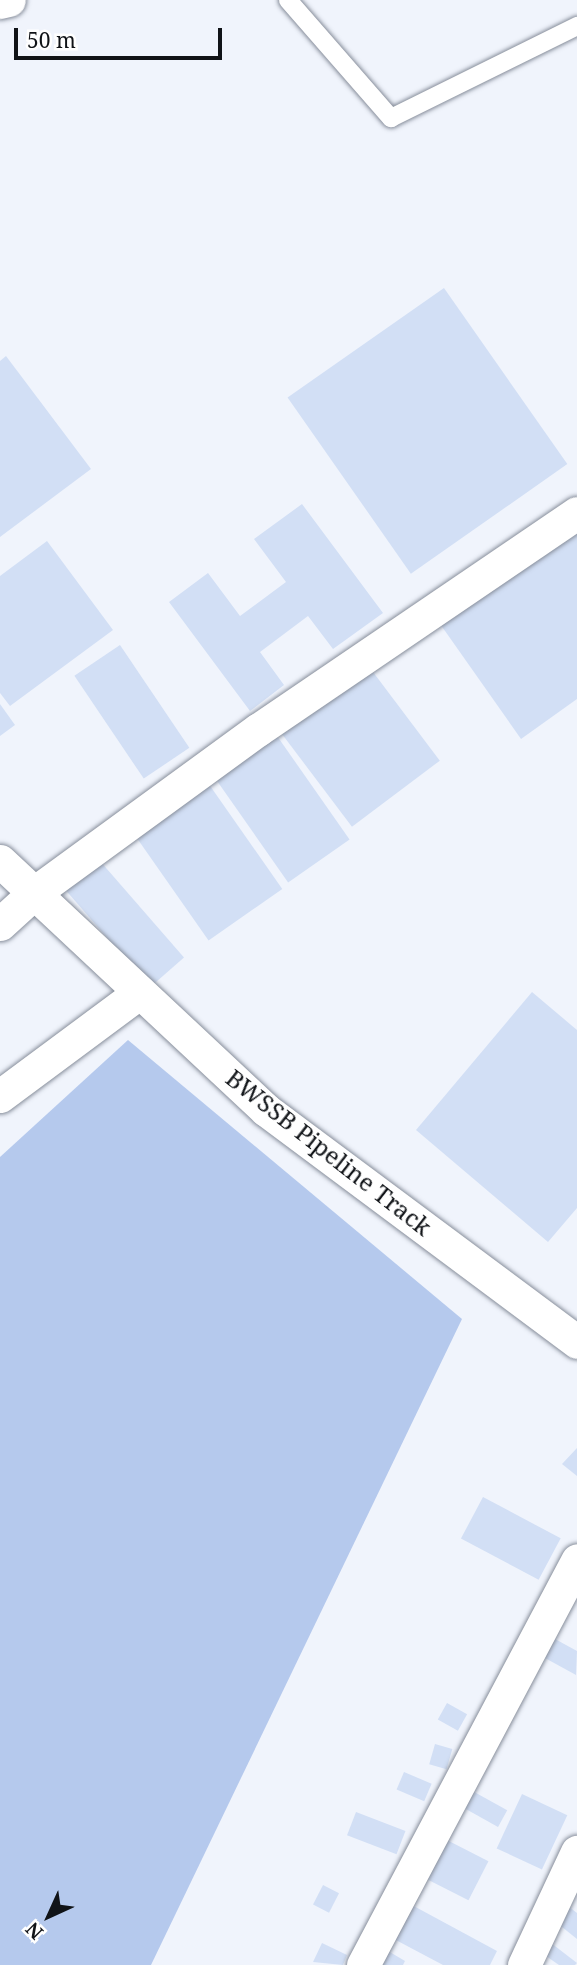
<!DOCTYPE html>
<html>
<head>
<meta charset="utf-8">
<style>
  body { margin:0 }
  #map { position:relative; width:577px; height:1965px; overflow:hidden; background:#f0f4fc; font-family:"Noto Serif",serif }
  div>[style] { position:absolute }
  .green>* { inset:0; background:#b5c9ed }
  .building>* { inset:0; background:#d2dff5; transform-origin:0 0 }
  .roads { filter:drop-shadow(0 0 2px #878e9b) drop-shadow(0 0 2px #878e9b) }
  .lane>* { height:18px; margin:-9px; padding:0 9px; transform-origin:9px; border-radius:9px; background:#fff }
  .street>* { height:33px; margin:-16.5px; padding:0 16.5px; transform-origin:16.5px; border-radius:16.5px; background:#fff }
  span { translate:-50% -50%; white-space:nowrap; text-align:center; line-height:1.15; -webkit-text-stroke:5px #fff; paint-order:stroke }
  .street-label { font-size:24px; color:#101317 }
  .north { position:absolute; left:14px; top:1881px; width:70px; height:70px; -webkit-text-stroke:5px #fff; paint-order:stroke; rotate:225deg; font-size:19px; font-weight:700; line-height:28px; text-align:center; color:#101317 }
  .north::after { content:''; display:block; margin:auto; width:24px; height:32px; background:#101317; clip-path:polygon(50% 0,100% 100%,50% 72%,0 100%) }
  .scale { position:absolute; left:14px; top:28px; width:208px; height:32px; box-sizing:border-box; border:4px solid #101317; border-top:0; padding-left:9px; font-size:21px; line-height:24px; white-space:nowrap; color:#101317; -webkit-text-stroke:5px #fff; paint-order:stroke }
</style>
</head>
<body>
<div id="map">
  <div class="green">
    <i style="clip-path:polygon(128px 1040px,462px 1319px,151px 1965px,0 1965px,0 1157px)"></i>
  </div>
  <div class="building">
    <i style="left:444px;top:288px;width:215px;height:191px;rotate:55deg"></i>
    <i style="clip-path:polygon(6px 356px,91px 469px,0 537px,0 361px)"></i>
    <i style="clip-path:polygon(302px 504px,383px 613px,333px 649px,308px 616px,260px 652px,284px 685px,250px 711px,169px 602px,208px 573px,240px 616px,286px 582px,254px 539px)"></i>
    <i style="clip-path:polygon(577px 523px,577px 699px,521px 739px,438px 621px)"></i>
    <i style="clip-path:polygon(47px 541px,113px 630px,10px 706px,0 693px,0 576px)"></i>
    <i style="left:120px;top:645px;width:124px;height:55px;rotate:56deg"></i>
    <i style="left:367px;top:664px;width:121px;height:110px;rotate:53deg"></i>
    <i style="clip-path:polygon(0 704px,15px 725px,0 736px)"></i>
    <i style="left:275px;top:733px;width:130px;height:75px;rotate:55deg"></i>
    <i style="left:206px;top:780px;width:133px;height:90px;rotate:55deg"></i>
    <i style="left:100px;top:861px;width:128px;height:45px;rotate:49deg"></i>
    <i style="clip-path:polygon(532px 992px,577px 1030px,577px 1208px,548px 1242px,416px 1130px)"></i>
    <i style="clip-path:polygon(577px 1448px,577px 1476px,562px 1464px)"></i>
    <i style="left:483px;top:1497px;width:88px;height:47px;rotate:28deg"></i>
    <i style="clip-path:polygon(544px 1633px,577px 1651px,576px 1675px,534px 1652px)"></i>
    <i style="left:447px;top:1703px;width:23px;height:19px;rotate:29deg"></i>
    <i style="left:435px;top:1744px;width:18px;height:21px;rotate:16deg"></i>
    <i style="left:404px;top:1772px;width:30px;height:19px;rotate:23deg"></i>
    <i style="left:467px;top:1788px;width:46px;height:19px;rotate:29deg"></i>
    <i style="left:522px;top:1794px;width:50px;height:60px;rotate:25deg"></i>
    <i style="left:356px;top:1812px;width:53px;height:25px;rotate:21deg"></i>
    <i style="left:443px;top:1838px;width:51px;height:44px;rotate:27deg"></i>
    <i style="left:323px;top:1885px;width:18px;height:22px;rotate:27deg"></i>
    <i style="clip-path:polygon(564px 1903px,577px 1913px,577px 1939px,552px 1919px)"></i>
    <i style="clip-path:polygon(410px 1904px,497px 1951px,490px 1965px,443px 1965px,392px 1938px)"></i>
    <i style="clip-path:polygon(322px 1943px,347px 1955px,343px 1965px,313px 1962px)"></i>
    <i style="clip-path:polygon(551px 1943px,577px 1963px,575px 1965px,559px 1965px,543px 1954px)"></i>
    <i style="clip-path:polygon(383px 1948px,405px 1961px,403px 1965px,373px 1965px)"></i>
  </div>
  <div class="roads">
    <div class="lane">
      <i style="left:288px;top:0;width:157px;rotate:48.9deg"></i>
      <i style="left:391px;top:118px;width:208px;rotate:-26.3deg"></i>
    </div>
    <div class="street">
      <i style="left:0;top:2px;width:9px;rotate:-13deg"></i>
      <i style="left:0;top:861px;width:364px;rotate:43.1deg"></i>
      <i style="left:266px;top:1110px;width:388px;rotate:36.7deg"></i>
      <i style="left:0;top:924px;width:46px;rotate:-42.4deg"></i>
      <i style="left:34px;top:893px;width:278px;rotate:-36.1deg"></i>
      <i style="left:259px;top:729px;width:384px;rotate:-34.2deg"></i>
      <i style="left:0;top:1096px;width:174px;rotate:-36.6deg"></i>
      <i style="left:363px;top:1965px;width:458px;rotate:-62.1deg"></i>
      <i style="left:524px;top:1965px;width:125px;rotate:-64.9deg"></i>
    </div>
  </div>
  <div class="street-label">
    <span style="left:329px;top:1152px;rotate:38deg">BWSSB Pipeline Track</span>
  </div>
  <div class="north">N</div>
  <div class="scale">50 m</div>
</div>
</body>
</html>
